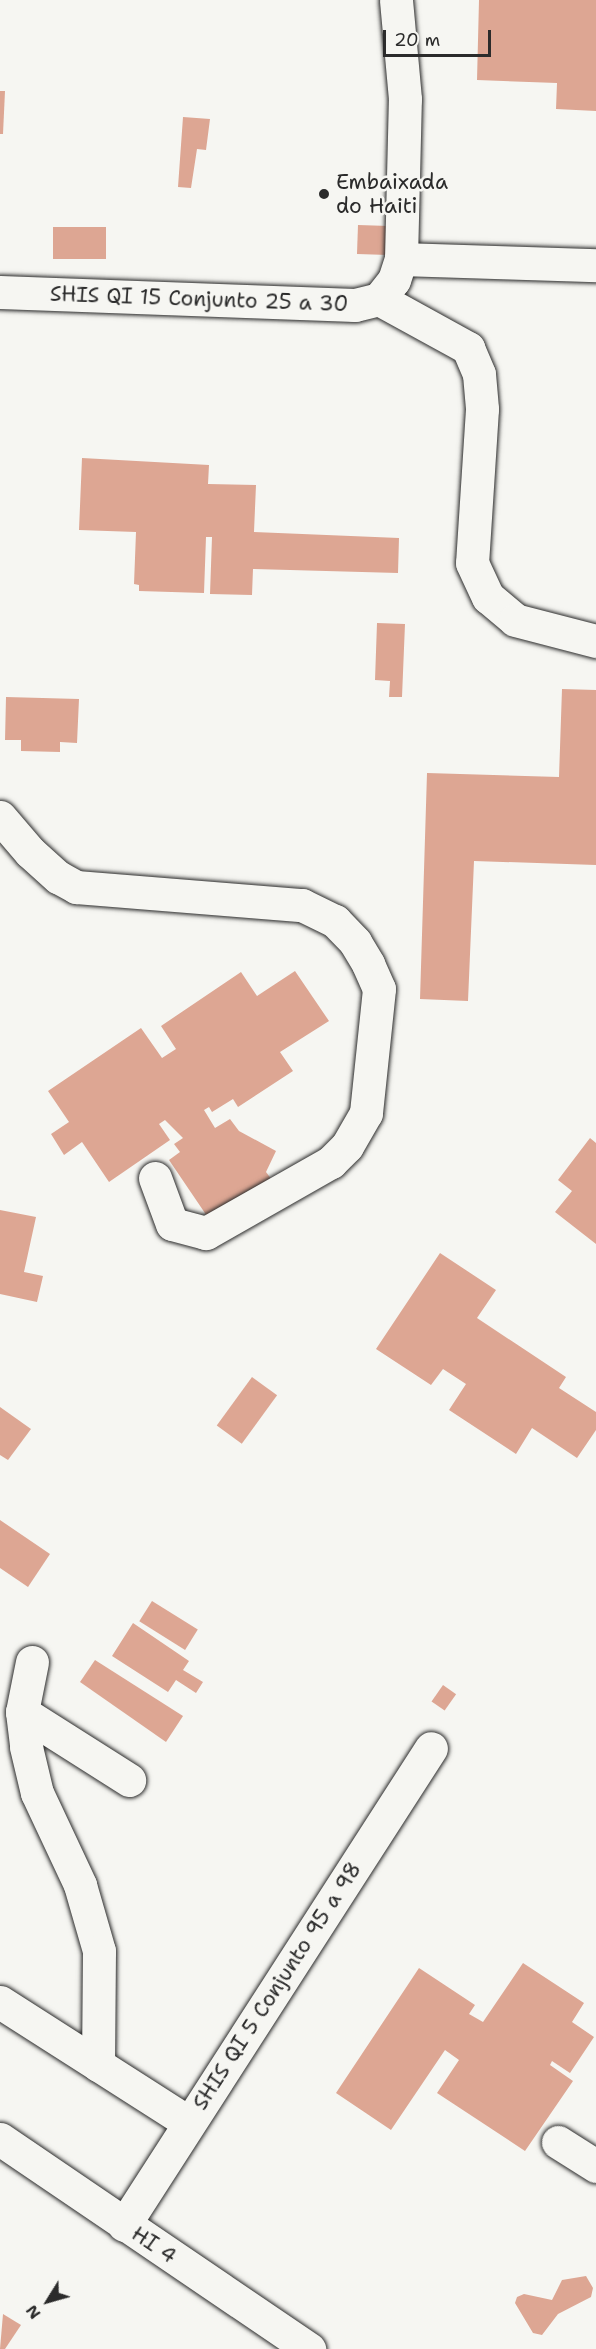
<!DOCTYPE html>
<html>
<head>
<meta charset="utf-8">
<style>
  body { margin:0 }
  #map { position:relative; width:596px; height:2349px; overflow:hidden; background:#f6f6f2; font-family:"Shantell Sans",sans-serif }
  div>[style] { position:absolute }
  .building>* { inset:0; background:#dda693; transform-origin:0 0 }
  .roads { filter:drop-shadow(0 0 2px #2b2b2b) drop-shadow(0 0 2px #2b2b2b) }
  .minor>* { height:33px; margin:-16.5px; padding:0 16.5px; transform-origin:16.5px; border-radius:16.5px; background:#f6f6f2 }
  .dots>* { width:16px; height:16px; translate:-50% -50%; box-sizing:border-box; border:3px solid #f6f6f2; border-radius:50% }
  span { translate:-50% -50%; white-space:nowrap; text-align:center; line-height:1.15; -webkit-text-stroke:5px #f6f6f2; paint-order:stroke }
  .poi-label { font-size:21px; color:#2b2b2b }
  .left { translate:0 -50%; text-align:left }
  .street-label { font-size:21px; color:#2b2b2b }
  .north { position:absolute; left:18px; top:2271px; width:60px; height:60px; -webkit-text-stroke:4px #f6f6f2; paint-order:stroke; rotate:233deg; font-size:16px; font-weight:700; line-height:24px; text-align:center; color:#2b2b2b }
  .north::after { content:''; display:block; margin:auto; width:21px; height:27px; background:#2b2b2b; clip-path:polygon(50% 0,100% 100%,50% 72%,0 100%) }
  .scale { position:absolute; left:383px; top:30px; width:108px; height:27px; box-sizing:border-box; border:3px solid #2b2b2b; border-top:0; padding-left:8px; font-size:18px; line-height:21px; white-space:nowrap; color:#2b2b2b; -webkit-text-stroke:4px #f6f6f2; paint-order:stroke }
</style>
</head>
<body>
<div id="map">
  <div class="building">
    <i style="clip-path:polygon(479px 0,596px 0,596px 111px,556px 109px,557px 83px,477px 80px)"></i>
    <i style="clip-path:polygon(0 91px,5px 91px,3px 134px,0 134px)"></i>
    <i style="clip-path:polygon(183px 117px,210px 119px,206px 150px,197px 149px,191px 188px,178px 187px)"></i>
    <i style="left:358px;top:225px;width:31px;height:29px;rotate:2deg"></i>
    <i style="left:53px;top:227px;width:53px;height:32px"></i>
    <i style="clip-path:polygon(82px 458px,209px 465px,208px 484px,256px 485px,254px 532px,399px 538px,398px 573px,253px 569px,252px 595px,210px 594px,212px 537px,206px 537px,204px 593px,139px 591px,139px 585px,134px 584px,136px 532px,79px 530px)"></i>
    <i style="clip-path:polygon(377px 623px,405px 624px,402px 697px,389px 697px,390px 681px,375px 680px)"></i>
    <i style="clip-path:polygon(562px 689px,596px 690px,596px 865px,474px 861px,468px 1001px,420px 999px,427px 773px,559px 777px)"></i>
    <i style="clip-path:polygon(6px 697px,79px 699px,77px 743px,60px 742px,60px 752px,21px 751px,21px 740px,5px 740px)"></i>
    <i style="clip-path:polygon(295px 971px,329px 1021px,280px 1052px,293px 1071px,238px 1107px,233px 1099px,212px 1112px,209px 1107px,204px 1110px,215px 1128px,230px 1119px,239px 1131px,276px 1151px,266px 1172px,272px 1180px,211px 1222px,169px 1160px,180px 1152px,174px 1144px,183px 1138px,165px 1120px,159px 1124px,170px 1140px,109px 1182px,82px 1142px,64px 1155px,51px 1134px,69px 1122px,48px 1091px,141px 1028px,162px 1058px,176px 1049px,161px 1026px,241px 972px,257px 996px)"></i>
    <i style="clip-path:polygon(590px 1138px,596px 1143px,596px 1244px,555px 1212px,572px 1191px,558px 1180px)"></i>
    <i style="clip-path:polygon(0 1210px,36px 1217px,24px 1272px,43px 1276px,37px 1302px,0 1294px)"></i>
    <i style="clip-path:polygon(440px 1253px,496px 1290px,477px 1318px,566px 1377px,559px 1388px,596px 1412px,596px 1430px,577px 1458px,532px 1428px,516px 1454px,449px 1410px,466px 1384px,443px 1369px,431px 1385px,376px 1349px)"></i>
    <i style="left:252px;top:1377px;width:31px;height:60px;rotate:36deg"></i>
    <i style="clip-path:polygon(0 1407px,31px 1429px,8px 1460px,0 1455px)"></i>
    <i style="clip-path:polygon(0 1520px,50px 1554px,28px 1587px,0 1568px)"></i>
    <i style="left:152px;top:1601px;width:54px;height:24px;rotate:32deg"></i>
    <i style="clip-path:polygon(133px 1623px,189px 1661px,183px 1670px,203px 1682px,196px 1693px,176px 1680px,168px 1692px,112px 1656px)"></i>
    <i style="clip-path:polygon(95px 1660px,183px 1716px,166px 1742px,80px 1682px)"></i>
    <i style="left:443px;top:1685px;width:16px;height:20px;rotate:35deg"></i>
    <i style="clip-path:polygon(523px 1963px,584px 2003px,572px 2022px,594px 2037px,570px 2073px,552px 2061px,550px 2065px,573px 2081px,525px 2151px,437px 2093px,459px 2060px,445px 2050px,391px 2130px,336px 2093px,419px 1968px,475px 2005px,469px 2014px,483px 2022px)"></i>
    <i style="clip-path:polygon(586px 2276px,593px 2288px,591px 2297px,558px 2314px,542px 2335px,533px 2333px,515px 2303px,517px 2297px,524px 2294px,552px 2300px,562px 2280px)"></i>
    <i style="clip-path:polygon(3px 2314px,21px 2325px,5px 2349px,0 2349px)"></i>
  </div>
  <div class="roads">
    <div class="minor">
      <i style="left:401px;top:259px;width:195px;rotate:1.8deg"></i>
      <i style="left:0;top:292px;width:355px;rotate:2.1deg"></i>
      <i style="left:355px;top:305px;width:25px;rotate:-14deg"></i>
      <i style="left:379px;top:299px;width:24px;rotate:-52deg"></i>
      <i style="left:394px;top:280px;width:22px;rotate:-72deg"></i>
      <i style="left:401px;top:259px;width:160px;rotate:-88.6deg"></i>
      <i style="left:405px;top:99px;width:99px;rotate:-95.2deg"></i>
      <i style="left:379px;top:299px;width:102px;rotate:28.8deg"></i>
      <i style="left:468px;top:348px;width:28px;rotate:67deg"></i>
      <i style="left:479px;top:374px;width:35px;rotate:85deg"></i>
      <i style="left:482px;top:409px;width:154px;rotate:93.7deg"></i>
      <i style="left:472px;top:563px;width:38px;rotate:65deg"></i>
      <i style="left:488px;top:597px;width:35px;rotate:40deg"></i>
      <i style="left:515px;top:620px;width:84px;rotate:14.5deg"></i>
      <i style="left:0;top:817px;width:46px;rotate:49.4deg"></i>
      <i style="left:30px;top:852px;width:38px;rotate:42deg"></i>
      <i style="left:58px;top:877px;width:21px;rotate:29deg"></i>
      <i style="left:76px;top:887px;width:227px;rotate:4.6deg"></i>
      <i style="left:302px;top:905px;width:37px;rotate:26deg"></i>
      <i style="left:335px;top:921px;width:29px;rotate:46deg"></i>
      <i style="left:355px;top:942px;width:26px;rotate:59deg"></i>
      <i style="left:368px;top:964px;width:27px;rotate:66deg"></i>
      <i style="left:379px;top:989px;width:125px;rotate:96deg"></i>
      <i style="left:366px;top:1113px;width:38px;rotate:120deg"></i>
      <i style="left:347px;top:1146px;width:23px;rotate:135deg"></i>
      <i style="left:331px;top:1162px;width:144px;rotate:150.4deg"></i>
      <i style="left:206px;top:1233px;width:35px;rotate:-165deg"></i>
      <i style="left:172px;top:1224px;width:49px;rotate:-110.3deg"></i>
      <i style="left:32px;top:1662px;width:51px;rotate:101.3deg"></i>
      <i style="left:22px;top:1712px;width:35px;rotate:83deg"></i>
      <i style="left:26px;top:1747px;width:47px;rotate:76.6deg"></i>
      <i style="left:37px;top:1793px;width:102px;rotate:64.9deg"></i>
      <i style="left:80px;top:1885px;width:69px;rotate:73.9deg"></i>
      <i style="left:99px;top:1951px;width:114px;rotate:90.5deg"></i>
      <i style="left:22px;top:1712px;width:127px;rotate:32.4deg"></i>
      <i style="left:0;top:2002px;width:224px;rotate:32.6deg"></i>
      <i style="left:0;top:2139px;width:374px;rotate:34.2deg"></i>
      <i style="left:558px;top:2142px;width:45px;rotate:32.3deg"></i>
      <i style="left:124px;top:2225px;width:567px;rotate:-57.23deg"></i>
    </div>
  </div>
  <div class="dots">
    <i style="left:324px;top:194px;background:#2b2b2b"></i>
  </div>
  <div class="poi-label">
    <span class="left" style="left:336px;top:194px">Embaixada<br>do Haiti</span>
  </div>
  <div class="street-label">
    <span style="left:199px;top:299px;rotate:2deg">SHIS QI 15 Conjunto 25 a 30</span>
    <span style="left:277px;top:1986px;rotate:-57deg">SHIS QI 5 Conjunto 95 a 98</span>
    <span style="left:154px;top:2245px;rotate:34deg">HI 4</span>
  </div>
  <div class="north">N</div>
  <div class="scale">20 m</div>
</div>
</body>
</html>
